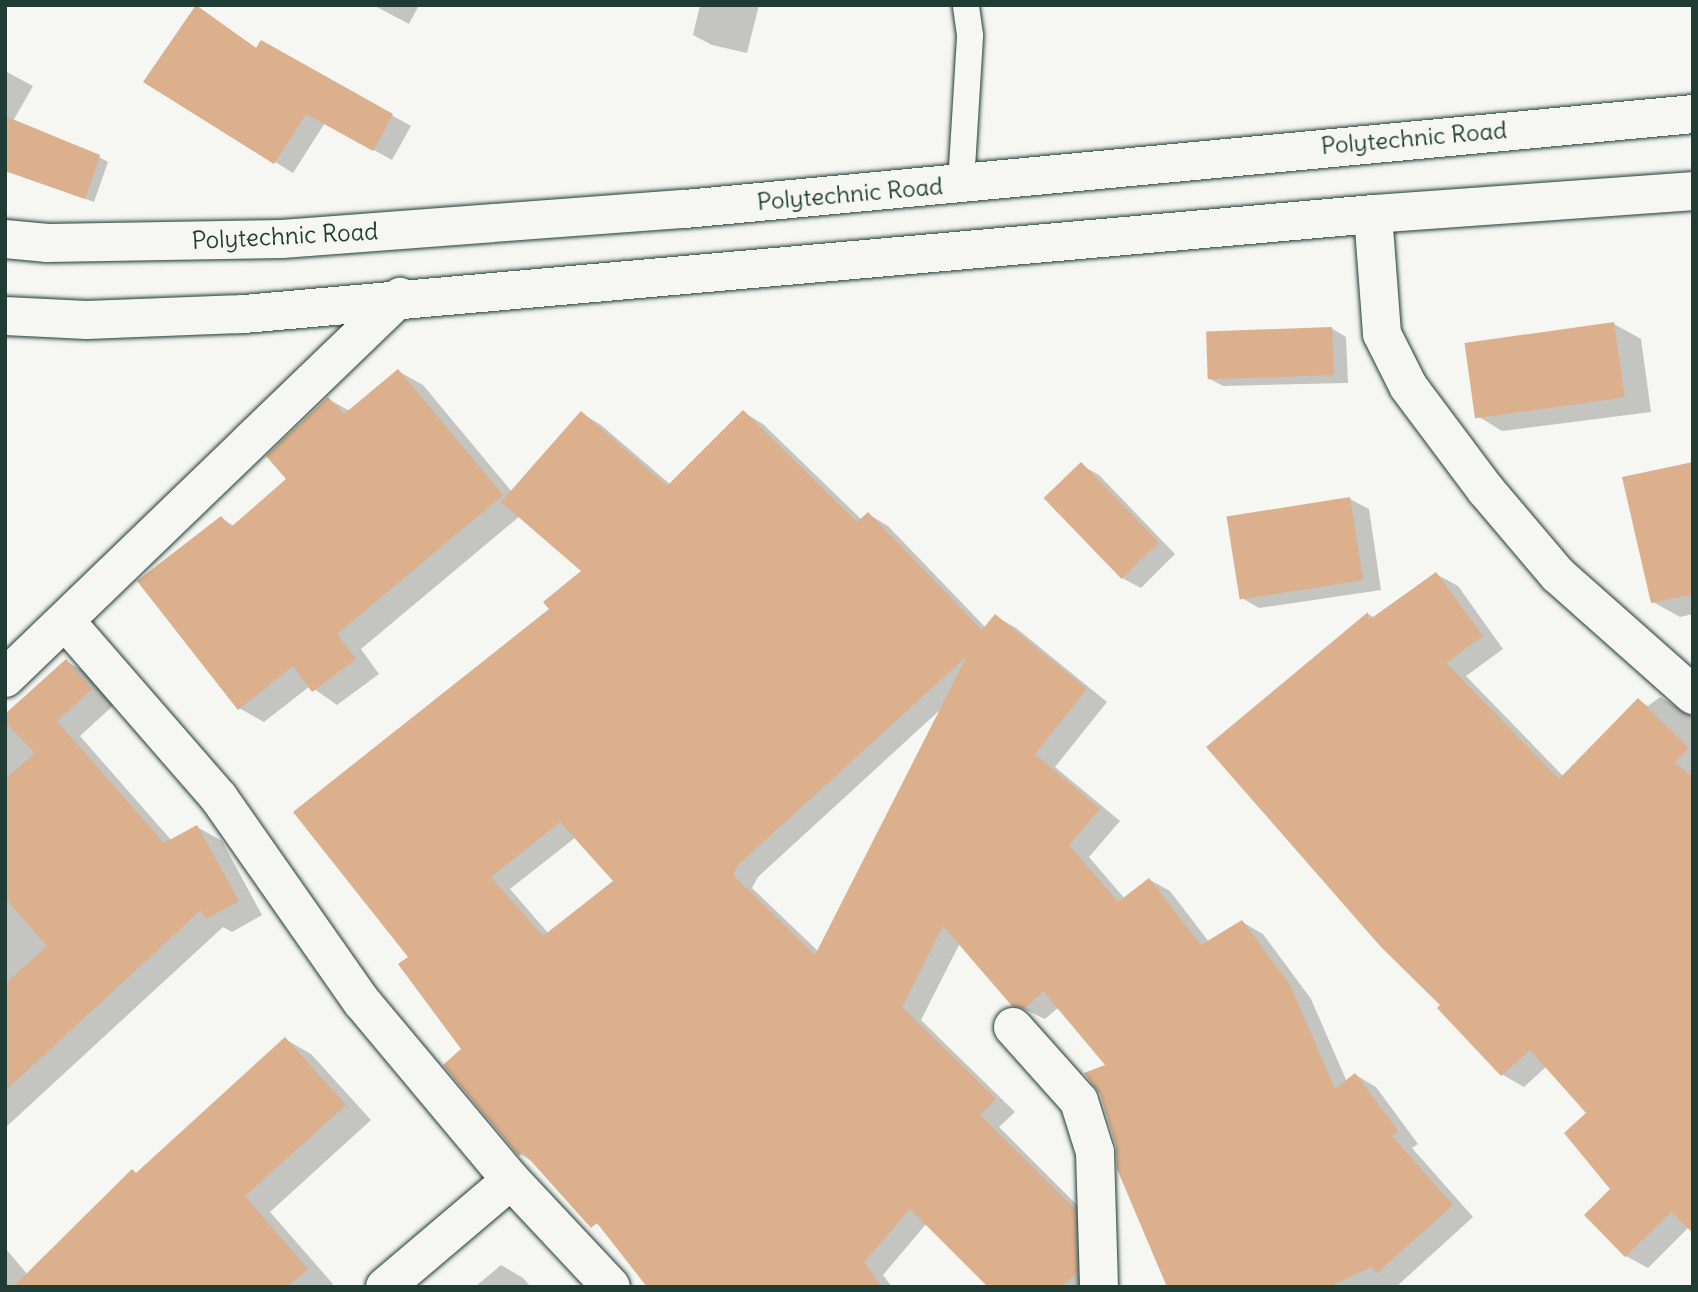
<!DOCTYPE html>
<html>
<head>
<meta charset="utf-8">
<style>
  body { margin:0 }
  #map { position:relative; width:1698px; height:1292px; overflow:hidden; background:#f6f6f2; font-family:Delius,sans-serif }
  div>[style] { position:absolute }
  .shadow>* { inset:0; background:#0003 }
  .building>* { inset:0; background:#dcaf8d; transform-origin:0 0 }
  .roads { filter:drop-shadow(0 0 2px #1f3d34) drop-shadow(0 0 2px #1f3d34) }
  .service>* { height:26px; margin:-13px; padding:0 13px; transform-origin:13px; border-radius:13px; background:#f6f6f2 }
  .minor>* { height:38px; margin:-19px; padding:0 19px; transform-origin:19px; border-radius:19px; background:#f6f6f2 }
  .primary>* { height:38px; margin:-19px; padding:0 19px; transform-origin:19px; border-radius:19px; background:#f6f6f2 }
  span { translate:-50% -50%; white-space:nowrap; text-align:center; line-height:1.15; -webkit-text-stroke:5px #f6f6f2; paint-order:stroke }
  .street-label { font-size:24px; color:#1f3d34 }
  .frame { position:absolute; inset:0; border:7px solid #1f3d34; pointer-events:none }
</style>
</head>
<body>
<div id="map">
  <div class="shadow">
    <i style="clip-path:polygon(373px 5px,419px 5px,409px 24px)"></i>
    <i style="clip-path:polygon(700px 5px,759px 5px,747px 53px,712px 45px,693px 35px)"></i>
    <i style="clip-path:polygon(196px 7px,258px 49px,262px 42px,411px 126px,392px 160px,325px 123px,293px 173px,145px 81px)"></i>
    <i style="clip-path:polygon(5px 71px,33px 86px,5px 135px)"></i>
    <i style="clip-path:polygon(99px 157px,108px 162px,94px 202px,5px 170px)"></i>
    <i style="clip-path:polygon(1614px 324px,1641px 339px,1651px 412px,1502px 431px,1476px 415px)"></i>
    <i style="clip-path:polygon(1331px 328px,1346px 337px,1348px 383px,1223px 386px,1208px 378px)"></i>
    <i style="clip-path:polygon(evenodd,398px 371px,423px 385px,512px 492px,581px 413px,601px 425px,671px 485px,743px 412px,763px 424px,862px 520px,868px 514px,888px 526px,986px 628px,995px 616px,1016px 628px,1107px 702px,1055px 767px,1120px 821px,1089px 857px,1125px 899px,1150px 880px,1170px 891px,1209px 942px,1242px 922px,1263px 934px,1311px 999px,1347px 1082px,1356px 1075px,1376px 1087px,1418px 1144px,1412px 1148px,1473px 1217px,1396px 1287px,1169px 1287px,1108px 1065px,1059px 1007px,1045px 1019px,1013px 1004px,960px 943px,921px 1020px,1015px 1112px,999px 1127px,1095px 1223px,1095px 1287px,983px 1287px,987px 1283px,927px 1223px,883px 1275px,892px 1287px,668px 1287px,602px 1227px,581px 1215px,535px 1163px,520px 1154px,410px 957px,551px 609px,583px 571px,520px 516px,361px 649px,379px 674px,337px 705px,310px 686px,264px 722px,239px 708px,221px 518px,234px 526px,289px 479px,328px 399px,350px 411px,398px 371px,941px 709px,819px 952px,752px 888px,758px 877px,941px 709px,398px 371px,576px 837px,616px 881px,549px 934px,510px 889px,576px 837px)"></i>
    <i style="clip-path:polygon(1693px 463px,1693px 614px,1680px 617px,1653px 602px)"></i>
    <i style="clip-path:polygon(1081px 465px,1099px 475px,1175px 554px,1141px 588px,1122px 578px)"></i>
    <i style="clip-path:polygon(1350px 499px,1369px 509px,1381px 590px,1259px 608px,1240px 597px)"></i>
    <i style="clip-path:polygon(1436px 574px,1458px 586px,1503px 649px,1466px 676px,1564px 777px,1638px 700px,1648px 706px,1660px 697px,1693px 717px,1693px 1231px,1689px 1227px,1648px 1268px,1626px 1256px,1586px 1215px,1613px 1189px,1589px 1114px,1547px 1066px,1524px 1087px,1503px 1075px,1439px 1008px,1443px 1005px,1382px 946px,1368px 614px,1375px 618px)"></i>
    <i style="clip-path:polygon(66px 661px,90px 675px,116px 703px,80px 736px,172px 841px,197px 827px,222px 841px,262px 915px,232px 932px,223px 927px,5px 1128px,5px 714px)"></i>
    <i style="clip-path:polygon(285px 1039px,311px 1054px,371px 1120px,270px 1212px,333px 1284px,330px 1287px,5px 1287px,5px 1248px,28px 1275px)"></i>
    <i style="clip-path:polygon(501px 1265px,523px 1278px,531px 1287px,475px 1287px)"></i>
  </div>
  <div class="building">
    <i style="clip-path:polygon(196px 5px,256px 48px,261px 40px,393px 114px,373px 151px,306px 114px,274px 164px,143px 82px)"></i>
    <i style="clip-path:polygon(5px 116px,100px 155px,85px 199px,5px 171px)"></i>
    <i style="left:1614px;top:322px;width:76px;height:151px;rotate:82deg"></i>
    <i style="left:1332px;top:327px;width:48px;height:126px;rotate:88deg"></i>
    <i style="clip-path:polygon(398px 369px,503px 495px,337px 634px,356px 659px,312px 692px,293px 666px,238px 710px,137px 581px,221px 516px,231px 527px,286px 479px,266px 456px,328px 397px,344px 414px)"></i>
    <i style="clip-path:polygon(evenodd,743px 410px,857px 522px,868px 512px,982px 630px,995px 614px,1087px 689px,1035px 754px,1100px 809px,1069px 845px,1118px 902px,1149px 878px,1201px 945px,1242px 920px,1290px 985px,1335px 1089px,1355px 1073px,1398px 1131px,1392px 1136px,1453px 1205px,1377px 1273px,1371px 1267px,1329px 1287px,1167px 1287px,1117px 1169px,1116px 1146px,1100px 1094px,1084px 1073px,1105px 1065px,1043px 991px,1024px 1009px,1012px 1006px,943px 926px,902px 1007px,996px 1099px,980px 1115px,1075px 1209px,1077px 1273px,1061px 1287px,988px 1287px,910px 1209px,864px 1262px,882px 1287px,647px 1287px,597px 1223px,591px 1228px,523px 1152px,519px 1156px,443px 1065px,461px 1049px,398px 964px,408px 957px,293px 812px,549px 609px,543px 602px,581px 571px,501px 502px,581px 411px,667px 486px,743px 410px,967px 656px,815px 955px,733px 875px,738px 865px,967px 656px,743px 410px,560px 822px,613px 881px,543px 936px,491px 877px,560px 822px)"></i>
    <i style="left:1081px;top:462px;width:112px;height:52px;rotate:46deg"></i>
    <i style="clip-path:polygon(1693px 462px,1693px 594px,1651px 603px,1622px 477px)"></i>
    <i style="left:1350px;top:497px;width:84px;height:125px;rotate:81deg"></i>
    <i style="clip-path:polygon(1436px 572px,1483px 636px,1446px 663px,1559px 779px,1638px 698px,1689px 748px,1675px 762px,1693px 778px,1693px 1233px,1671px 1212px,1625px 1257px,1584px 1215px,1610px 1189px,1564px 1133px,1586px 1113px,1530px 1050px,1501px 1076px,1437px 1008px,1440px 1005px,1381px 947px,1206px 747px,1368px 612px,1369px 620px)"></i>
    <i style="clip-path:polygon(66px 659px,92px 689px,57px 721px,164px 843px,197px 825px,239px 901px,206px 919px,201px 910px,5px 1091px,5px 984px,47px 946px,5px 898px,5px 779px,35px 753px,5px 722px,5px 714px)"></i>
    <i style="clip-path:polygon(285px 1037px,346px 1105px,245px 1196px,308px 1269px,287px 1287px,13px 1287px,132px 1169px,136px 1173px)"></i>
  </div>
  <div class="roads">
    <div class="service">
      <i style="left:961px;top:184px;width:149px;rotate:-86.5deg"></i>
      <i style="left:970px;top:35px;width:30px;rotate:-98deg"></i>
    </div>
    <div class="minor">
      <i style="left:1373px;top:214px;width:120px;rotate:85.7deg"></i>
      <i style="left:1382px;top:334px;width:58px;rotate:63.4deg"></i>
      <i style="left:1408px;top:386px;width:129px;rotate:53.2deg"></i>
      <i style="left:1485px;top:489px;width:113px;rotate:49.7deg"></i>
      <i style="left:1558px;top:575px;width:181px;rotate:41.6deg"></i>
      <i style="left:67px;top:623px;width:232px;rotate:49deg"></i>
      <i style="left:219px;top:798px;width:249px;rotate:55deg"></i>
      <i style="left:362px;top:1002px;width:232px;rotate:50.1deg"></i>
      <i style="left:511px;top:1180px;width:146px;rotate:46.9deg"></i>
      <i style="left:5px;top:678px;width:549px;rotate:-43.97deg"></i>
      <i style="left:1013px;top:1027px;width:99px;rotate:48.3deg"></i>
      <i style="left:1079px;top:1101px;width:53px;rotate:72.6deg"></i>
      <i style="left:1095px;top:1152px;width:135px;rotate:88.3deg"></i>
      <i style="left:385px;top:1287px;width:165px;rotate:-40.3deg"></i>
    </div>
    <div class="primary">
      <i style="left:5px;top:239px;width:43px;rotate:5.3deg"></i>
      <i style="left:48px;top:243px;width:234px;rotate:-1deg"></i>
      <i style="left:282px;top:239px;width:404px;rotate:-4.3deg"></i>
      <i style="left:685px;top:209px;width:1012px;rotate:-5.38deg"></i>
      <i style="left:5px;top:316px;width:82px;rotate:2.8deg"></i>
      <i style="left:87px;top:320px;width:157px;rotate:-2.2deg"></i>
      <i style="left:244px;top:314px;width:1133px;rotate:-5.06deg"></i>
      <i style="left:1373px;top:214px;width:321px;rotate:-4.1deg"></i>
    </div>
  </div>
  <div class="street-label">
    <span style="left:1414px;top:138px;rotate:-5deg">Polytechnic Road</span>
    <span style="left:850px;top:194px;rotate:-5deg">Polytechnic Road</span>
    <span style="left:285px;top:236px;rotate:-3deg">Polytechnic Road</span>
  </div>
  <div class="frame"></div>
</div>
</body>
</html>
